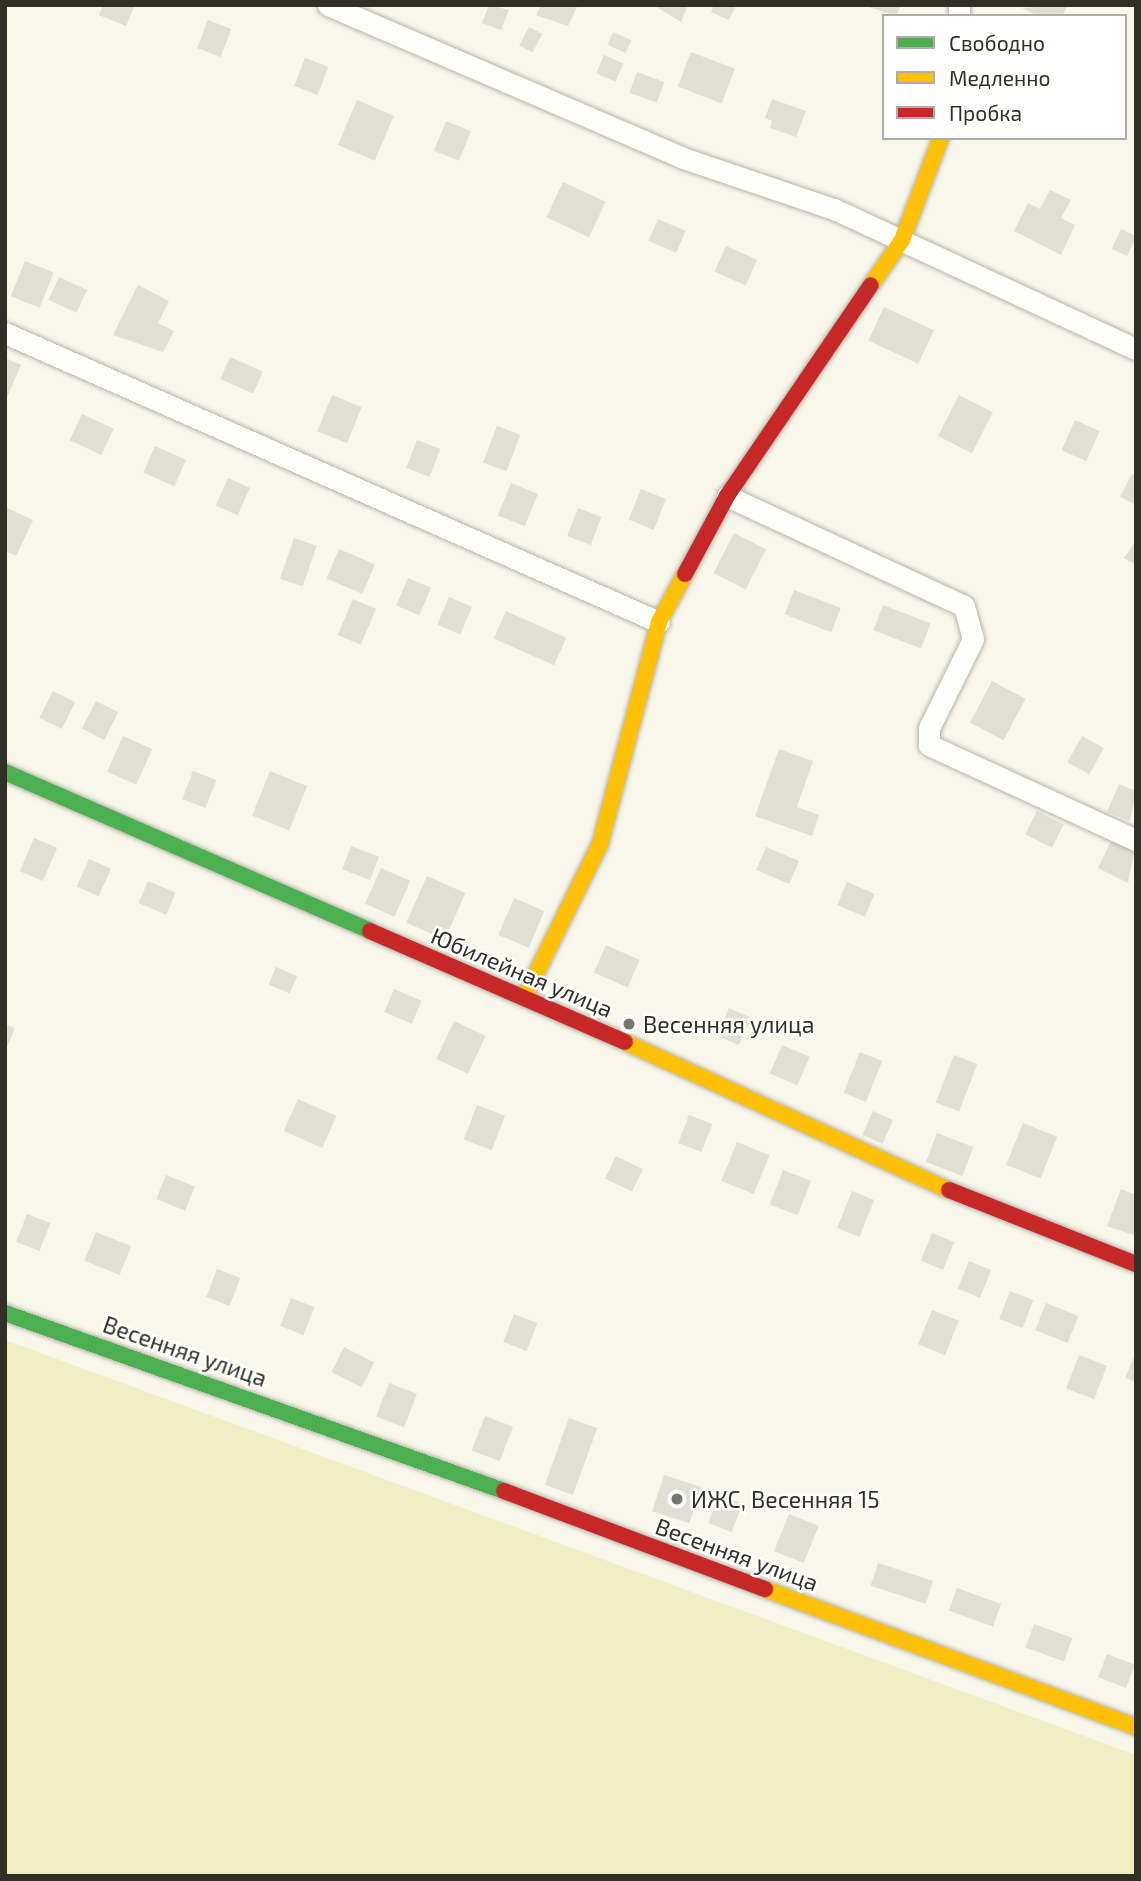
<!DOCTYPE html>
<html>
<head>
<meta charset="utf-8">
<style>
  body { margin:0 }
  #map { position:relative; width:1141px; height:1881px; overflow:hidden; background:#f8f7e9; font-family:"Exo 2",sans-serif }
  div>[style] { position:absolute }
  .green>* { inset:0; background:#f1edc5 }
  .building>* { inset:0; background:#dfdfd3; transform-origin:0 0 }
  .roads { filter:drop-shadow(0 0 2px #b5b4aa) drop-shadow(0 0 2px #b5b4aa) }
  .street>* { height:21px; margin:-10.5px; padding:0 10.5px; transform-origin:10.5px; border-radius:10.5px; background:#fefefc }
  .fast>* { height:16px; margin:-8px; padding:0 8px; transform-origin:8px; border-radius:8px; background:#4caf50 }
  .slow>* { height:16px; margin:-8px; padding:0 8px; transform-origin:8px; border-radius:8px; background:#ffc107 }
  .jam>* { height:16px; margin:-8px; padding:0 8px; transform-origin:8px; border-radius:8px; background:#c62828 }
  .dots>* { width:19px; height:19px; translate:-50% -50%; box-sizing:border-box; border:4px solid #fff; border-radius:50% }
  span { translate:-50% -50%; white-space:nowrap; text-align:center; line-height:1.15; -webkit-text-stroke:5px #fff; paint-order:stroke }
  .street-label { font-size:23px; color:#313027 }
  .poi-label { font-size:23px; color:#313027 }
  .left { translate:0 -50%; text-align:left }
  .frame { position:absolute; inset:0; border:7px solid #313027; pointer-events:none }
  .legend { position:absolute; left:882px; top:14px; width:245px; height:126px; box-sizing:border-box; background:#fff; border:2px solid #adaca9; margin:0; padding:9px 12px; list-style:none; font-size:21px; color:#313027 }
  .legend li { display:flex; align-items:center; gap:14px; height:35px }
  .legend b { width:35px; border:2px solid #adaca9 }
</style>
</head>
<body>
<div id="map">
  <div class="green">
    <i style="clip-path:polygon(5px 1340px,1136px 1755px,1136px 1876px,5px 1876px)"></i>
  </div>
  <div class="building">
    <i style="clip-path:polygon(103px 5px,135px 5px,126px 26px,99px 15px)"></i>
    <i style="clip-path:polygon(489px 5px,509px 10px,501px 30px,482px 23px)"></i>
    <i style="clip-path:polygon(541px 5px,578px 5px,568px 26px,536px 15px)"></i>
    <i style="clip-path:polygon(653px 5px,688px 5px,681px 22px)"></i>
    <i style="clip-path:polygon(714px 5px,736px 5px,729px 20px,711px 12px)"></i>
    <i style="clip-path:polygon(863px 5px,901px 5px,896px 16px)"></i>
    <i style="clip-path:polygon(1068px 5px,1062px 16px,1038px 16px,1022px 8px)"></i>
    <i style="left:208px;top:20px;width:25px;height:30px;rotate:21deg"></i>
    <i style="left:529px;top:27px;width:15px;height:21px;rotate:28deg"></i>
    <i style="left:613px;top:32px;width:20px;height:14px;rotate:24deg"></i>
    <i style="left:691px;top:52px;width:47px;height:37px;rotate:21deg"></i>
    <i style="left:604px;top:55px;width:21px;height:20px;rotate:23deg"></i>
    <i style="left:305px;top:58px;width:25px;height:30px;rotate:21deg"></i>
    <i style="left:637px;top:72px;width:29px;height:22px;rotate:20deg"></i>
    <i style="clip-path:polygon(772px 99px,806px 111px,796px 137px,770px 128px,772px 121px,765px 118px)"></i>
    <i style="left:357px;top:100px;width:40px;height:49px;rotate:23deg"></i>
    <i style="left:446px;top:121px;width:27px;height:32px;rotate:22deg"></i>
    <i style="left:563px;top:182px;width:47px;height:39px;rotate:25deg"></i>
    <i style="clip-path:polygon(1050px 190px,1071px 200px,1061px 218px,1075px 225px,1061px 255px,1014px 231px,1028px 203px,1040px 209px)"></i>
    <i style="left:658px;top:219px;width:30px;height:24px;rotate:23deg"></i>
    <i style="left:1121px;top:229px;width:17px;height:22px;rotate:25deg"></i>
    <i style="left:726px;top:246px;width:34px;height:28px;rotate:24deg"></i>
    <i style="left:25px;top:261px;width:31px;height:38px;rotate:22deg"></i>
    <i style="left:59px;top:277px;width:31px;height:25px;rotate:25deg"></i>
    <i style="clip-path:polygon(138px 285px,169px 301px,158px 323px,174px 331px,163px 352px,113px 335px)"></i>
    <i style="left:884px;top:307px;width:55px;height:37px;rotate:25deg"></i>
    <i style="left:230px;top:357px;width:36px;height:24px;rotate:24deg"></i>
    <i style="clip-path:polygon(5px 358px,21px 365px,5px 402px)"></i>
    <i style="left:332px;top:395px;width:32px;height:39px;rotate:22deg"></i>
    <i style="left:959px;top:395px;width:38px;height:46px;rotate:27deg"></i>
    <i style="left:82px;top:414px;width:35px;height:29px;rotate:25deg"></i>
    <i style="left:1075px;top:420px;width:27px;height:33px;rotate:24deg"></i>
    <i style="left:497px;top:426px;width:25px;height:39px;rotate:21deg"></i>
    <i style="left:417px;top:440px;width:25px;height:30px;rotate:21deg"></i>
    <i style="left:155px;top:446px;width:34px;height:29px;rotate:24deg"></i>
    <i style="clip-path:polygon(1132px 474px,1136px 476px,1136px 505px,1120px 497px)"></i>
    <i style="left:228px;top:478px;width:24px;height:30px;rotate:24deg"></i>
    <i style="left:511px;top:483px;width:29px;height:35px;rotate:22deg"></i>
    <i style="left:641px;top:489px;width:27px;height:33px;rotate:22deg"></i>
    <i style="clip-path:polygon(5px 507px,33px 520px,16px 556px,5px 551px)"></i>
    <i style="left:578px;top:508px;width:25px;height:30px;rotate:21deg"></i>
    <i style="left:734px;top:533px;width:36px;height:45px;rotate:27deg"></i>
    <i style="left:294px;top:538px;width:24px;height:43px;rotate:19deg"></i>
    <i style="clip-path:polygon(1136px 540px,1136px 565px,1124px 558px)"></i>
    <i style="left:339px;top:549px;width:39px;height:32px;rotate:23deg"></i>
    <i style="left:408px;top:578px;width:25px;height:30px;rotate:23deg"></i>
    <i style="left:794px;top:590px;width:50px;height:26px;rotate:21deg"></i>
    <i style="left:449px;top:597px;width:25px;height:30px;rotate:23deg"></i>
    <i style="left:353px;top:599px;width:25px;height:39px;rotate:23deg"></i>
    <i style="left:883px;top:605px;width:51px;height:27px;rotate:21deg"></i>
    <i style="left:506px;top:611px;width:66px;height:30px;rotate:24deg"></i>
    <i style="left:992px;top:681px;width:38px;height:47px;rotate:28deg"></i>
    <i style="left:53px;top:691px;width:25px;height:30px;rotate:27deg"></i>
    <i style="left:96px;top:701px;width:25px;height:31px;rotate:27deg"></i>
    <i style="left:123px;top:736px;width:32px;height:39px;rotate:24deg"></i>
    <i style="left:1082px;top:736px;width:25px;height:30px;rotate:29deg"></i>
    <i style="clip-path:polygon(779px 749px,813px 761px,797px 807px,819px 815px,812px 836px,755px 816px)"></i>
    <i style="left:193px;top:771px;width:25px;height:30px;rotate:21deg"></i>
    <i style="left:270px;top:771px;width:40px;height:48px;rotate:22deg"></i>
    <i style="clip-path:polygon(1119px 784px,1136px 791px,1130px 821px,1107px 812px)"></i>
    <i style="left:1037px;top:811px;width:30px;height:26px;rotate:27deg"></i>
    <i style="clip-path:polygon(1115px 833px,1136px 843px,1128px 883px,1098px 868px)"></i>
    <i style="left:34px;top:838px;width:25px;height:36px;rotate:23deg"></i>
    <i style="left:351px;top:846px;width:30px;height:25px;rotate:21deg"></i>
    <i style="left:766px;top:847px;width:36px;height:25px;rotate:23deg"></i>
    <i style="left:89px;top:859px;width:24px;height:30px;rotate:24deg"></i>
    <i style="left:381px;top:868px;width:32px;height:39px;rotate:24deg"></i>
    <i style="left:427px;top:876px;width:42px;height:51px;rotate:24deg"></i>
    <i style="left:148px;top:881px;width:30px;height:24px;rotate:23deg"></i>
    <i style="left:847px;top:882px;width:30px;height:25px;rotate:23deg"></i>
    <i style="left:514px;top:898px;width:33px;height:40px;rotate:23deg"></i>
    <i style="left:606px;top:945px;width:37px;height:30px;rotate:24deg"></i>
    <i style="left:276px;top:967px;width:23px;height:19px;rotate:23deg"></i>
    <i style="left:394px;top:989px;width:30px;height:25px;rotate:23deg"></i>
    <i style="left:729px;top:1008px;width:24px;height:30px;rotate:24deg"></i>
    <i style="left:454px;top:1021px;width:35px;height:42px;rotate:25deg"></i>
    <i style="clip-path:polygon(5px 1024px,15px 1028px,5px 1052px)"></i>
    <i style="left:782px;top:1045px;width:30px;height:31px;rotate:23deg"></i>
    <i style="left:860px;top:1052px;width:24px;height:44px;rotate:22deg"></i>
    <i style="left:954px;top:1055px;width:25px;height:51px;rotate:21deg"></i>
    <i style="left:298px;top:1099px;width:42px;height:35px;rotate:24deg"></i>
    <i style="left:477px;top:1105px;width:30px;height:37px;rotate:21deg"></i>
    <i style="left:873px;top:1111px;width:22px;height:26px;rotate:24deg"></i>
    <i style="left:689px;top:1115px;width:25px;height:30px;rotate:21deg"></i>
    <i style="left:1023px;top:1123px;width:37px;height:45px;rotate:22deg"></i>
    <i style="left:937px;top:1133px;width:39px;height:31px;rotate:21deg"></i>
    <i style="left:737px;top:1142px;width:35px;height:42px;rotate:22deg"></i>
    <i style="left:616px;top:1156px;width:30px;height:25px;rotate:26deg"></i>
    <i style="left:783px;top:1170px;width:30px;height:37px;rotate:21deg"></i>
    <i style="left:166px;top:1175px;width:31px;height:26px;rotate:22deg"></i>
    <i style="clip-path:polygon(1121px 1189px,1136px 1195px,1136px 1236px,1107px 1226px)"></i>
    <i style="left:852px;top:1191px;width:24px;height:40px;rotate:22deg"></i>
    <i style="left:27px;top:1214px;width:25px;height:30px;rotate:21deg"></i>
    <i style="left:96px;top:1232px;width:38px;height:31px;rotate:22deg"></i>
    <i style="left:932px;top:1233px;width:24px;height:30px;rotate:22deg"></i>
    <i style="left:969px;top:1261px;width:24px;height:30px;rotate:22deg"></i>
    <i style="left:217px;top:1269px;width:25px;height:30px;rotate:21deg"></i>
    <i style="left:1010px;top:1291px;width:25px;height:30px;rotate:21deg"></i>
    <i style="left:291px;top:1298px;width:25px;height:30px;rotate:21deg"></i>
    <i style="left:1046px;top:1303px;width:35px;height:29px;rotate:22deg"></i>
    <i style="left:932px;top:1310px;width:29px;height:37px;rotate:22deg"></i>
    <i style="left:514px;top:1314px;width:25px;height:30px;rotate:21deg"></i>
    <i style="left:344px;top:1347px;width:34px;height:28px;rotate:27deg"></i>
    <i style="clip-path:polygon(1136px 1352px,1136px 1382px,1125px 1378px)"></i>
    <i style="left:1079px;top:1355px;width:30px;height:36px;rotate:21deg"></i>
    <i style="left:389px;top:1383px;width:30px;height:36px;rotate:21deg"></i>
    <i style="left:485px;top:1416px;width:30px;height:37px;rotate:21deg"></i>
    <i style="left:569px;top:1418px;width:30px;height:71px;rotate:20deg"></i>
    <i style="left:664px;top:1475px;width:39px;height:38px;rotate:18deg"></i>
    <i style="left:719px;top:1495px;width:25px;height:30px;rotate:21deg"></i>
    <i style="left:789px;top:1514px;width:32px;height:40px;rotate:22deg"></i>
    <i style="left:878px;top:1563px;width:58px;height:24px;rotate:18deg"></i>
    <i style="left:957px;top:1588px;width:47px;height:24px;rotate:20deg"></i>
    <i style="left:1034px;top:1624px;width:41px;height:25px;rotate:20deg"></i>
    <i style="left:1107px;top:1654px;width:30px;height:25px;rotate:21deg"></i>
  </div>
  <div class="roads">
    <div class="street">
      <i style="left:328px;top:5px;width:387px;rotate:23.3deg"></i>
      <i style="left:683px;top:158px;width:159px;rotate:18.7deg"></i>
      <i style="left:834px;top:209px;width:333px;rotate:24.9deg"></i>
      <i style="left:959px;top:5px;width:11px;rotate:90deg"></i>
      <i style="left:5px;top:333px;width:715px;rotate:23.84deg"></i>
      <i style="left:727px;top:496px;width:261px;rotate:24.9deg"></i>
      <i style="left:964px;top:606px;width:34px;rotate:75deg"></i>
      <i style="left:973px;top:639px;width:99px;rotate:116.3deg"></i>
      <i style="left:929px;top:728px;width:17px;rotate:90deg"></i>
      <i style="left:929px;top:745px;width:228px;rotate:24.7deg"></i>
    </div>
    <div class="fast">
      <i style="left:5px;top:772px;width:398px;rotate:23.5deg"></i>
      <i style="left:5px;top:1313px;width:530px;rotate:19.63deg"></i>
    </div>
    <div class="slow">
      <i style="left:871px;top:285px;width:55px;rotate:-55.4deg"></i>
      <i style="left:902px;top:240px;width:109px;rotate:-69.1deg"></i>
      <i style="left:524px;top:998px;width:172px;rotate:-63.7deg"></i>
      <i style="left:600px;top:844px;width:230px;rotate:-75.1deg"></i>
      <i style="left:659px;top:622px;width:55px;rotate:-61.6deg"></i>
      <i style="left:625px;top:1042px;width:356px;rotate:24.6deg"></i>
      <i style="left:765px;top:1589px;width:396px;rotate:20.4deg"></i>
    </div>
    <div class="jam">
      <i style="left:685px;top:574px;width:89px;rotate:-61.7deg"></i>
      <i style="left:727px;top:496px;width:255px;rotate:-55.7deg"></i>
      <i style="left:370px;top:931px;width:278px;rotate:23.5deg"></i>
      <i style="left:949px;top:1190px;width:201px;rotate:21.6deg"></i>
      <i style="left:504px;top:1491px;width:279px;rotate:20.6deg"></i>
    </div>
  </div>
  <div class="dots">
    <i style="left:629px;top:1024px;background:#77766b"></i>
    <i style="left:677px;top:1499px;background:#77766b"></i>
  </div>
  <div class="street-label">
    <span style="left:522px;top:972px;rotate:23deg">Юбилейная улица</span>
    <span style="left:185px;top:1351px;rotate:19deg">Весенняя улица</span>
    <span style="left:737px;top:1554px;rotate:20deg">Весенняя улица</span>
  </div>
  <div class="poi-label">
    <span class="left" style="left:643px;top:1024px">Весенняя улица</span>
    <span class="left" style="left:691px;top:1499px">ИЖС, Весенняя 15</span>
  </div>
  <div class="frame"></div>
  <ul class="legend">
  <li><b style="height:9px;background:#4caf50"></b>Свободно</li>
  <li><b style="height:9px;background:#ffc107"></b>Медленно</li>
  <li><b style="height:9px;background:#c62828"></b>Пробка</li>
  </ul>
</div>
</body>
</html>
